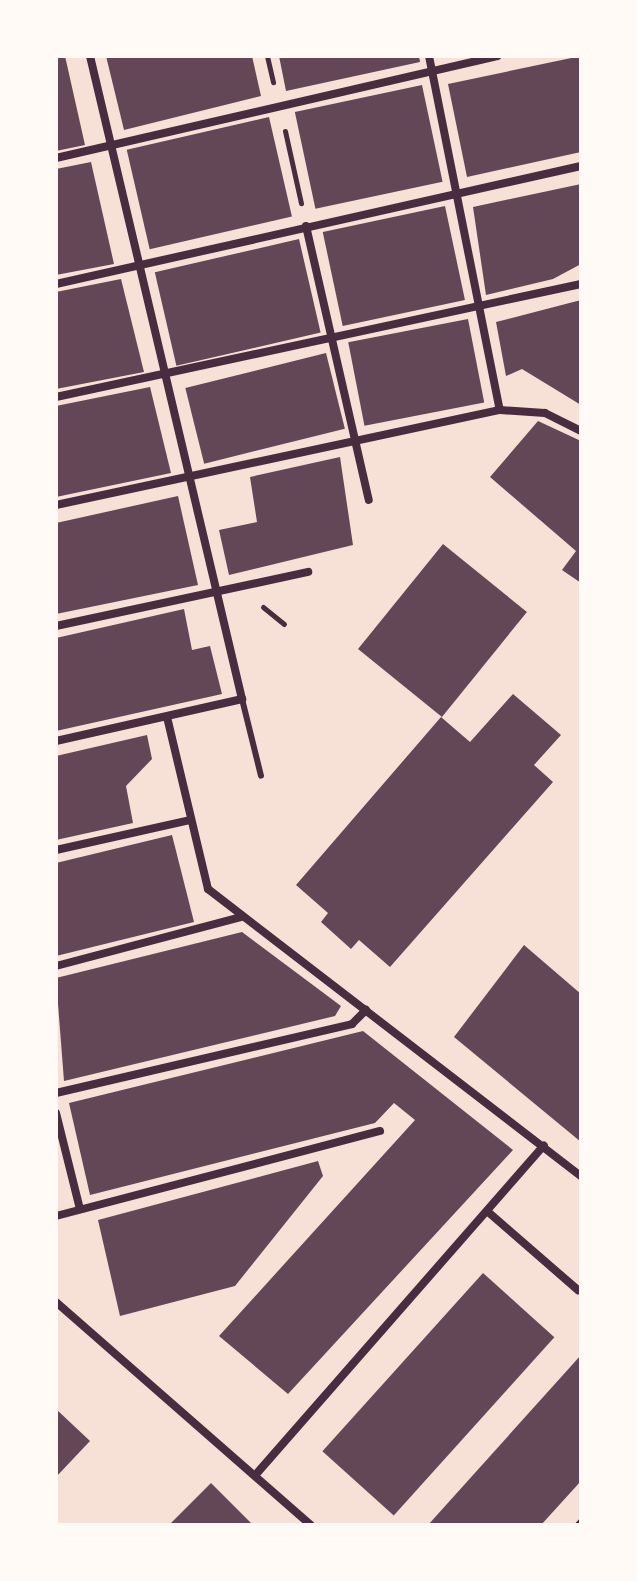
<!DOCTYPE html>
<html>
<head>
<meta charset="utf-8">
<style>
  body { margin:0 }
  #map { position:relative; width:637px; height:1581px; overflow:hidden; background:#f7e1d7; font-family:Montserrat,sans-serif }
  div>[style] { position:absolute }
  .building>* { inset:0; background:#644757; transform-origin:0 0 }
  .path>* { height:5px; margin:-2.5px; padding:0 2.5px; transform-origin:2.5px; border-radius:2.5px; background:#4a2c40 }
  .service>* { height:6px; margin:-3px; padding:0 3px; transform-origin:3px; border-radius:3px; background:#4a2c40 }
  .minor>* { height:8px; margin:-4px; padding:0 4px; transform-origin:4px; border-radius:4px; background:#4a2c40 }
  span { translate:-50% -50%; white-space:nowrap; text-align:center; line-height:1.15; -webkit-text-stroke:6px #fffaf5; paint-order:stroke }
  .frame { position:absolute; inset:0; border:58px solid #fffaf5; pointer-events:none }
</style>
</head>
<body>
<div id="map">
  <div class="building">
    <i style="clip-path:polygon(56px 56px,65px 56px,85px 145px,56px 151px)"></i>
    <i style="clip-path:polygon(106px 56px,252px 56px,261px 96px,124px 130px)"></i>
    <i style="clip-path:polygon(279px 56px,419px 56px,420px 62px,286px 91px)"></i>
    <i style="clip-path:polygon(581px 56px,581px 152px,467px 177px,448px 84px)"></i>
    <i style="left:422px;top:85px;width:99px;height:130px;rotate:78deg"></i>
    <i style="left:269px;top:117px;width:102px;height:146px;rotate:77deg"></i>
    <i style="clip-path:polygon(91px 162px,114px 264px,56px 275px,56px 169px)"></i>
    <i style="clip-path:polygon(581px 184px,581px 264px,553px 279px,486px 295px,473px 207px)"></i>
    <i style="left:445px;top:206px;width:96px;height:125px;rotate:78deg"></i>
    <i style="left:299px;top:239px;width:96px;height:148px;rotate:77deg"></i>
    <i style="clip-path:polygon(121px 279px,144px 372px,56px 389px,56px 292px)"></i>
    <i style="clip-path:polygon(581px 300px,581px 405px,522px 369px,506px 376px,496px 322px)"></i>
    <i style="left:468px;top:319px;width:85px;height:122px;rotate:79deg"></i>
    <i style="left:326px;top:353px;width:78px;height:145px;rotate:76deg"></i>
    <i style="clip-path:polygon(150px 387px,171px 473px,56px 497px,56px 406px)"></i>
    <i style="clip-path:polygon(538px 421px,581px 441px,581px 583px,562px 570px,576px 551px,490px 477px)"></i>
    <i style="clip-path:polygon(340px 457px,353px 545px,229px 575px,219px 530px,257px 522px,250px 477px)"></i>
    <i style="clip-path:polygon(178px 496px,198px 585px,56px 614px,56px 523px)"></i>
    <i style="left:443px;top:544px;width:108px;height:135px;rotate:39deg"></i>
    <i style="clip-path:polygon(184px 609px,192px 650px,210px 646px,222px 694px,56px 731px,56px 638px)"></i>
    <i style="clip-path:polygon(513px 694px,561px 735px,534px 765px,553px 782px,390px 967px,359px 940px,351px 949px,321px 922px,328px 913px,296px 885px,441px 717px,470px 742px)"></i>
    <i style="clip-path:polygon(147px 735px,152px 759px,126px 786px,133px 823px,56px 840px,56px 756px)"></i>
    <i style="clip-path:polygon(172px 835px,194px 922px,56px 956px,56px 863px)"></i>
    <i style="clip-path:polygon(242px 932px,341px 1006px,335px 1016px,64px 1081px,56px 978px)"></i>
    <i style="clip-path:polygon(524px 945px,581px 994px,581px 1142px,454px 1037px)"></i>
    <i style="clip-path:polygon(363px 1031px,513px 1150px,288px 1394px,219px 1336px,415px 1120px,394px 1103px,375px 1123px,90px 1195px,69px 1103px)"></i>
    <i style="clip-path:polygon(318px 1161px,323px 1176px,235px 1286px,120px 1316px,98px 1220px)"></i>
    <i style="left:483px;top:1273px;width:96px;height:240px;rotate:42deg"></i>
    <i style="clip-path:polygon(581px 1355px,581px 1481px,541px 1525px,428px 1525px)"></i>
    <i style="clip-path:polygon(56px 1409px,90px 1441px,56px 1477px)"></i>
    <i style="clip-path:polygon(211px 1483px,253px 1525px,169px 1525px)"></i>
  </div>
  <div class="path">
    <i style="left:267px;top:56px;width:27px;rotate:77deg"></i>
    <i style="left:285px;top:131px;width:74px;rotate:77.5deg"></i>
    <i style="left:263px;top:607px;width:27px;rotate:39deg"></i>
  </div>
  <div class="service">
    <i style="left:242px;top:699px;width:79px;rotate:76.1deg"></i>
  </div>
  <div class="minor">
    <i style="left:429px;top:56px;width:361px;rotate:78.7deg"></i>
    <i style="left:56px;top:158px;width:453px;rotate:-13deg"></i>
    <i style="left:306px;top:226px;width:281px;rotate:77.1deg"></i>
    <i style="left:56px;top:284px;width:538px;rotate:-12.67deg"></i>
    <i style="left:56px;top:397px;width:537px;rotate:-12.15deg"></i>
    <i style="left:56px;top:505px;width:454px;rotate:-12.1deg"></i>
    <i style="left:500px;top:410px;width:45px;rotate:3.8deg"></i>
    <i style="left:545px;top:413px;width:40px;rotate:26.6deg"></i>
    <i style="left:56px;top:626px;width:258px;rotate:-12.1deg"></i>
    <i style="left:167px;top:717px;width:177px;rotate:76.6deg"></i>
    <i style="left:208px;top:889px;width:471px;rotate:37.6deg"></i>
    <i style="left:56px;top:741px;width:191px;rotate:-12.7deg"></i>
    <i style="left:242px;top:699px;width:661px;rotate:-103.3deg"></i>
    <i style="left:56px;top:850px;width:137px;rotate:-12.6deg"></i>
    <i style="left:56px;top:966px;width:191px;rotate:-14.8deg"></i>
    <i style="left:56px;top:1093px;width:304px;rotate:-13.1deg"></i>
    <i style="left:352px;top:1024px;width:20px;rotate:-45deg"></i>
    <i style="left:56px;top:1113px;width:99px;rotate:76deg"></i>
    <i style="left:487px;top:1211px;width:121px;rotate:41deg"></i>
    <i style="left:56px;top:1216px;width:335px;rotate:-14.7deg"></i>
    <i style="left:56px;top:1302px;width:339px;rotate:41.2deg"></i>
    <i style="left:258px;top:1472px;width:434px;rotate:-48.8deg"></i>
    <i style="left:579px;top:1525px;width:3px;rotate:-45deg"></i>
  </div>
  <div class="frame"></div>
</div>
</body>
</html>
